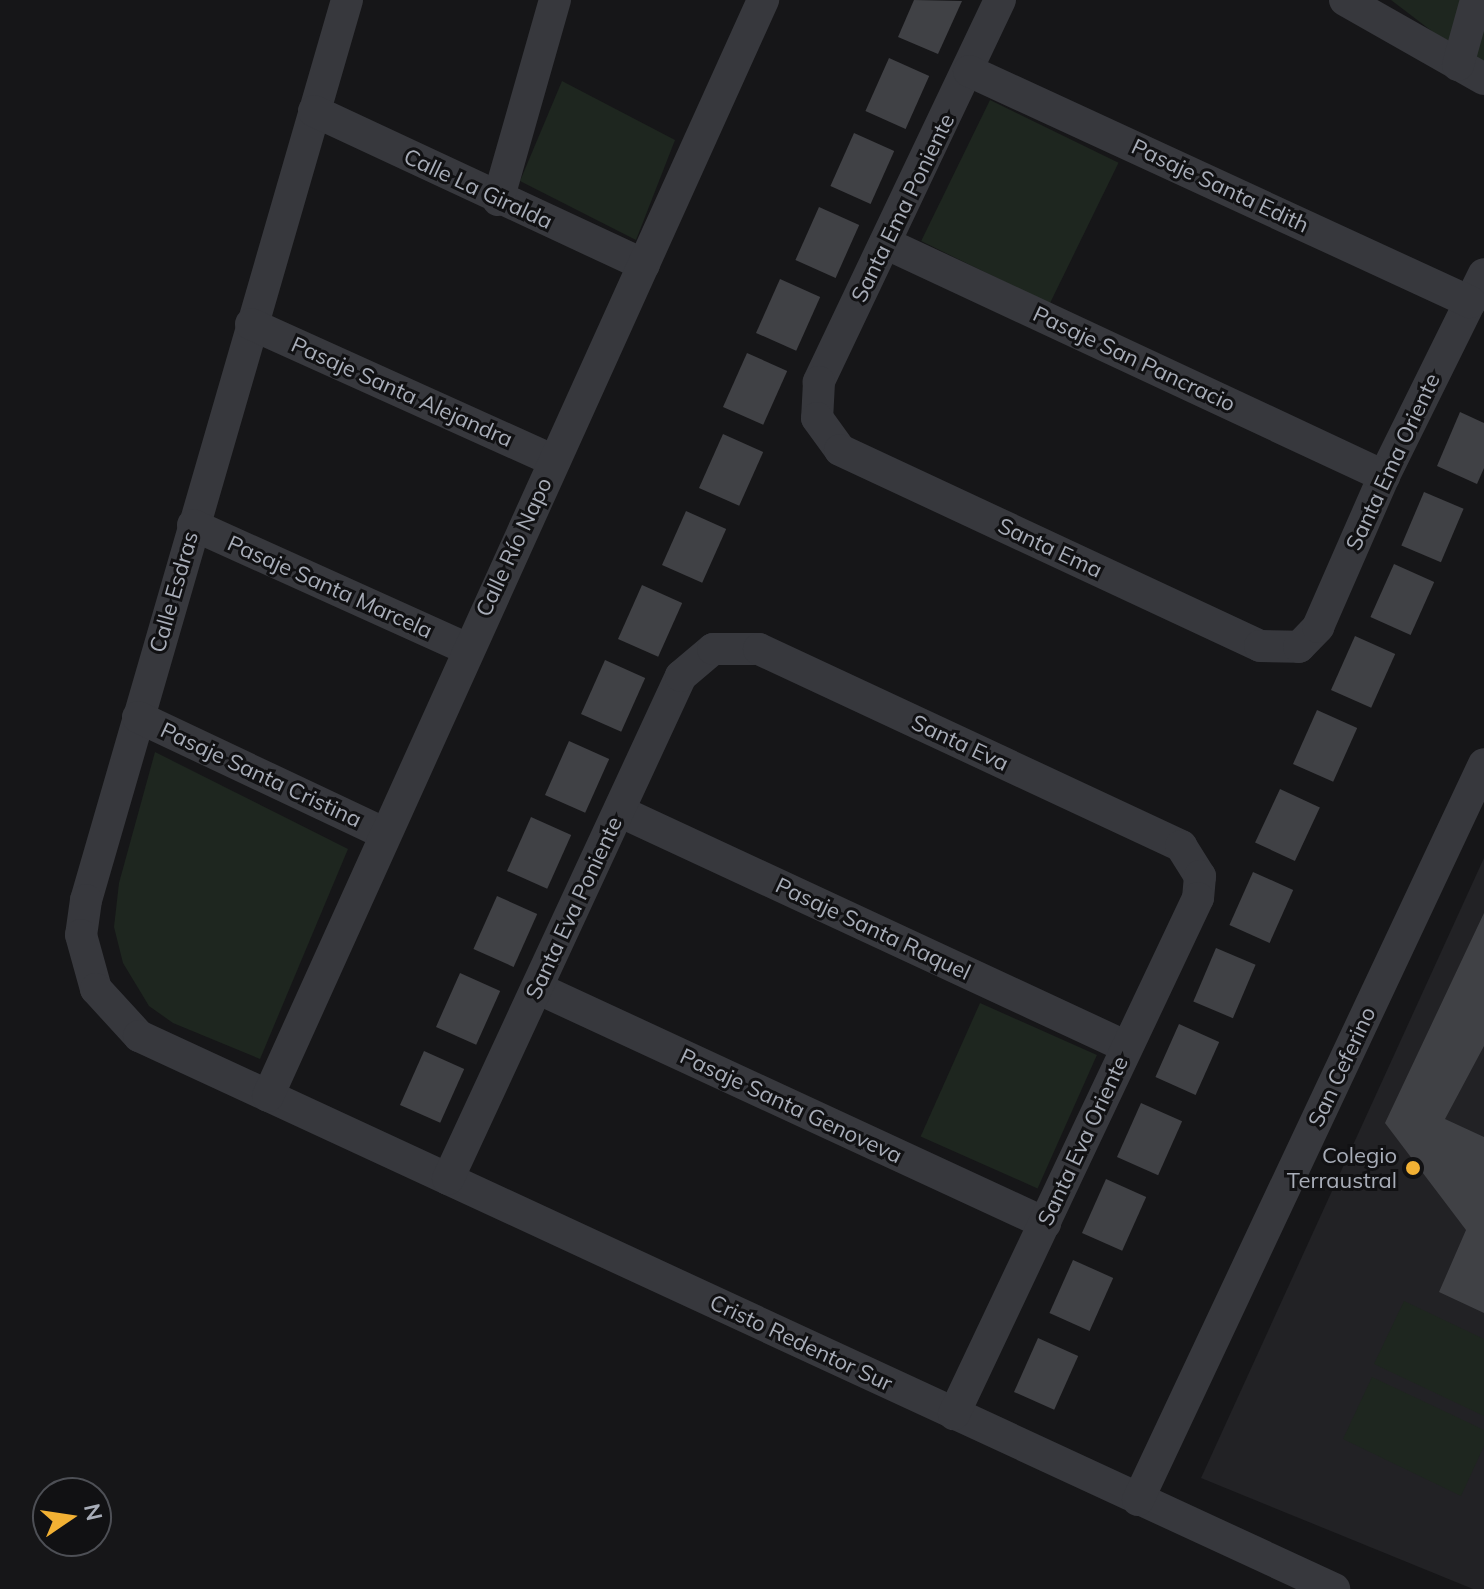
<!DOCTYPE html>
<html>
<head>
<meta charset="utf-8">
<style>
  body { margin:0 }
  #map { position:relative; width:1484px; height:1589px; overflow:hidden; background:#161618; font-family:Mulish,sans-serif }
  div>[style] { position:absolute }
  .built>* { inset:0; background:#222225 }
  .green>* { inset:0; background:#1e261f; transform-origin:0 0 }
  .building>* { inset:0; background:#404145; transform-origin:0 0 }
  .minor>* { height:32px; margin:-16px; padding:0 16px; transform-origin:16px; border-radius:16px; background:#37383d }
  .dots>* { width:22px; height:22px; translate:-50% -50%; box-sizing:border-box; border:4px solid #111113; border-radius:50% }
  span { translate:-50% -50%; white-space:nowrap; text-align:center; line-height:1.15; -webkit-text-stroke:6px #111113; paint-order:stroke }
  .street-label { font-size:22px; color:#a8adb8 }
  .poi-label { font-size:22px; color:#a8adb8 }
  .right { translate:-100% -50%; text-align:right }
  .north { position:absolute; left:32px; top:1477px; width:80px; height:80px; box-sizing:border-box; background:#111113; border:2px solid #4d4f55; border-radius:50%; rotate:77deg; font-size:22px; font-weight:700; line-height:32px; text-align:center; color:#a8adb8 }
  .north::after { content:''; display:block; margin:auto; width:28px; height:36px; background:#f2b134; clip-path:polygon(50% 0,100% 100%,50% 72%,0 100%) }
</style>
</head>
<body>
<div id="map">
  <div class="built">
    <i style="clip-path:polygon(1484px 858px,1484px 1589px,1473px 1589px,1201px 1478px)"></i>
  </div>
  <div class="green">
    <i style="clip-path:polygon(1391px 0,1484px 0,1484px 62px,1450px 45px)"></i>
    <i style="clip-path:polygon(562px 81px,675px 140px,636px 240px,520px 181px)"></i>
    <i style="left:990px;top:100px;width:143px;height:157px;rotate:26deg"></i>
    <i style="clip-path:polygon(155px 752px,348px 849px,260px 1059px,173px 1023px,149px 1006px,123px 963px,114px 927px,119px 883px)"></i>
    <i style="left:980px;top:1003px;width:128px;height:146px;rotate:24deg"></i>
    <i style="clip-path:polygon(1404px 1301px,1484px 1339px,1484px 1416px,1374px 1364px)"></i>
    <i style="clip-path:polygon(1372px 1377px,1484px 1430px,1484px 1446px,1461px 1496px,1343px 1439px)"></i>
  </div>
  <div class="building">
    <i style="clip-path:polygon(914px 0,962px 1px,938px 54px,898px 37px)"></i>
    <i style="left:889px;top:58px;width:44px;height:58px;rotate:24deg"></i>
    <i style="left:854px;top:133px;width:44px;height:58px;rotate:24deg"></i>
    <i style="left:819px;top:207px;width:44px;height:58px;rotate:24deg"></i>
    <i style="left:780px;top:279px;width:44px;height:59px;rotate:24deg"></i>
    <i style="left:747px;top:353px;width:44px;height:59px;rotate:24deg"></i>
    <i style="clip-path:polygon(1460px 412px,1484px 423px,1484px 468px,1477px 484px,1437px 466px)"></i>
    <i style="left:723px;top:434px;width:44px;height:59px;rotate:24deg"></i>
    <i style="left:1424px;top:492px;width:43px;height:58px;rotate:23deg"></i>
    <i style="left:686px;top:511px;width:44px;height:59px;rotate:24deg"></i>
    <i style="left:1394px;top:564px;width:44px;height:58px;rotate:24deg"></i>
    <i style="left:642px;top:585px;width:44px;height:59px;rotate:24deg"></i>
    <i style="left:1355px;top:636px;width:44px;height:59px;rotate:24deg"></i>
    <i style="left:605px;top:660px;width:44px;height:59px;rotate:24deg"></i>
    <i style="left:1317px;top:710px;width:44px;height:59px;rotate:24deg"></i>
    <i style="left:569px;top:741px;width:44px;height:59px;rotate:24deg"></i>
    <i style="left:1280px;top:789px;width:44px;height:59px;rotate:25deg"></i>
    <i style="left:531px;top:817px;width:44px;height:59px;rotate:24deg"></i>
    <i style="left:1253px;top:872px;width:44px;height:58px;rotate:24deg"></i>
    <i style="left:497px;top:896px;width:44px;height:58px;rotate:24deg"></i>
    <i style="clip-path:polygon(1484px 913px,1484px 1046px,1445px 1119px,1484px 1137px,1484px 1313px,1439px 1292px,1466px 1230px,1385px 1123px)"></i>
    <i style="left:1216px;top:948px;width:43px;height:58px;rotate:23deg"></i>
    <i style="left:460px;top:973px;width:44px;height:59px;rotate:24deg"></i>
    <i style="left:1179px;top:1024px;width:44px;height:58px;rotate:24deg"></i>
    <i style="left:424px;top:1051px;width:44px;height:59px;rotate:24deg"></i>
    <i style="left:1141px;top:1103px;width:45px;height:59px;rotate:24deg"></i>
    <i style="left:1106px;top:1179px;width:44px;height:59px;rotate:24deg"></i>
    <i style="left:1073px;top:1260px;width:44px;height:58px;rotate:24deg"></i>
    <i style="left:1038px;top:1338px;width:44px;height:59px;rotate:24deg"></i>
  </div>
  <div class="minor">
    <i style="left:347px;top:0;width:937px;rotate:106.17deg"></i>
    <i style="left:86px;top:900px;width:35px;rotate:98deg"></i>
    <i style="left:81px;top:935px;width:56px;rotate:74.5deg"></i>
    <i style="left:96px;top:989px;width:64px;rotate:47.5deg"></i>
    <i style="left:139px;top:1036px;width:1317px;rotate:24.83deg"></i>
    <i style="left:1000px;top:0;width:423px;rotate:115.4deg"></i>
    <i style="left:819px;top:382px;width:36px;rotate:93deg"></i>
    <i style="left:817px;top:418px;width:39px;rotate:54deg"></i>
    <i style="left:840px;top:450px;width:463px;rotate:25deg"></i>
    <i style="left:1260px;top:646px;width:39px;rotate:1deg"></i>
    <i style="left:1299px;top:647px;width:28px;rotate:-46deg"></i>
    <i style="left:1318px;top:627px;width:165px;rotate:-66.4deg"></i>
    <i style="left:1384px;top:476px;width:225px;rotate:-63.7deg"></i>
    <i style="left:1345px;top:0;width:160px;rotate:29.6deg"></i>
    <i style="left:1458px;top:65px;width:67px;rotate:-74.5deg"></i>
    <i style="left:969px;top:71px;width:552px;rotate:24.75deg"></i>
    <i style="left:314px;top:111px;width:364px;rotate:25deg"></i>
    <i style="left:498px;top:200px;width:208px;rotate:-74.1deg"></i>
    <i style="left:885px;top:243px;width:551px;rotate:25.03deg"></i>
    <i style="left:251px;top:324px;width:333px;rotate:24.3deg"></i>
    <i style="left:193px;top:525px;width:301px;rotate:24.3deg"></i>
    <i style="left:138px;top:717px;width:271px;rotate:25.3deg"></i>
    <i style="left:619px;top:811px;width:560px;rotate:24.92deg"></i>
    <i style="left:537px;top:988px;width:560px;rotate:24.83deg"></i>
    <i style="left:268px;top:1096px;width:1203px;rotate:-65.69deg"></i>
    <i style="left:448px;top:1179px;width:554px;rotate:-65.15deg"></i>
    <i style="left:681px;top:676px;width:42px;rotate:-40.2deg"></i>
    <i style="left:713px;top:649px;width:46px"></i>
    <i style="left:759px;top:649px;width:466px;rotate:25deg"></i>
    <i style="left:1181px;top:846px;width:36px;rotate:58deg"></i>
    <i style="left:1200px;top:876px;width:22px;rotate:95deg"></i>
    <i style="left:1198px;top:898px;width:571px;rotate:115.31deg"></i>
    <i style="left:1138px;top:1500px;width:813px;rotate:-64.82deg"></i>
  </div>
  <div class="dots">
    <i style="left:1413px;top:1168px;background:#f2b134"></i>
  </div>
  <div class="street-label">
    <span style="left:1220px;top:186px;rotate:25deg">Pasaje Santa Edith</span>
    <span style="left:478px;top:189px;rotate:25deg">Calle La Giralda</span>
    <span style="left:903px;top:208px;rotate:-64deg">Santa Ema Poniente</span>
    <span style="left:1134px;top:359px;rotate:25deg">Pasaje San Pancracio</span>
    <span style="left:402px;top:392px;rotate:24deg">Pasaje Santa Alejandra</span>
    <span style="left:1393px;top:462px;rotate:-65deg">Santa Ema Oriente</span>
    <span style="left:514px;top:547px;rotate:-65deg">Calle Río Napo</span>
    <span style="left:1050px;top:548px;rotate:25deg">Santa Ema</span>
    <span style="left:330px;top:587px;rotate:24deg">Pasaje Santa Marcela</span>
    <span style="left:174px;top:592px;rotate:-74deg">Calle Esdras</span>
    <span style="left:960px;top:743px;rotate:25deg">Santa Eva</span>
    <span style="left:261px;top:775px;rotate:25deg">Pasaje Santa Cristina</span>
    <span style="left:574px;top:908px;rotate:-65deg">Santa Eva Poniente</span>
    <span style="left:873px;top:929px;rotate:25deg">Pasaje Santa Raquel</span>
    <span style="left:1342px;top:1067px;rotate:-65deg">San Ceferino</span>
    <span style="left:791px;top:1106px;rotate:25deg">Pasaje Santa Genoveva</span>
    <span style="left:1083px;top:1141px;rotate:-65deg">Santa Eva Oriente</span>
    <span style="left:801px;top:1343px;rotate:25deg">Cristo Redentor Sur</span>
  </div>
  <div class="poi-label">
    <span class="right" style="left:1397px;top:1168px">Colegio<br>Terraustral</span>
  </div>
  <div class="north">N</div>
</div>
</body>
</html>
